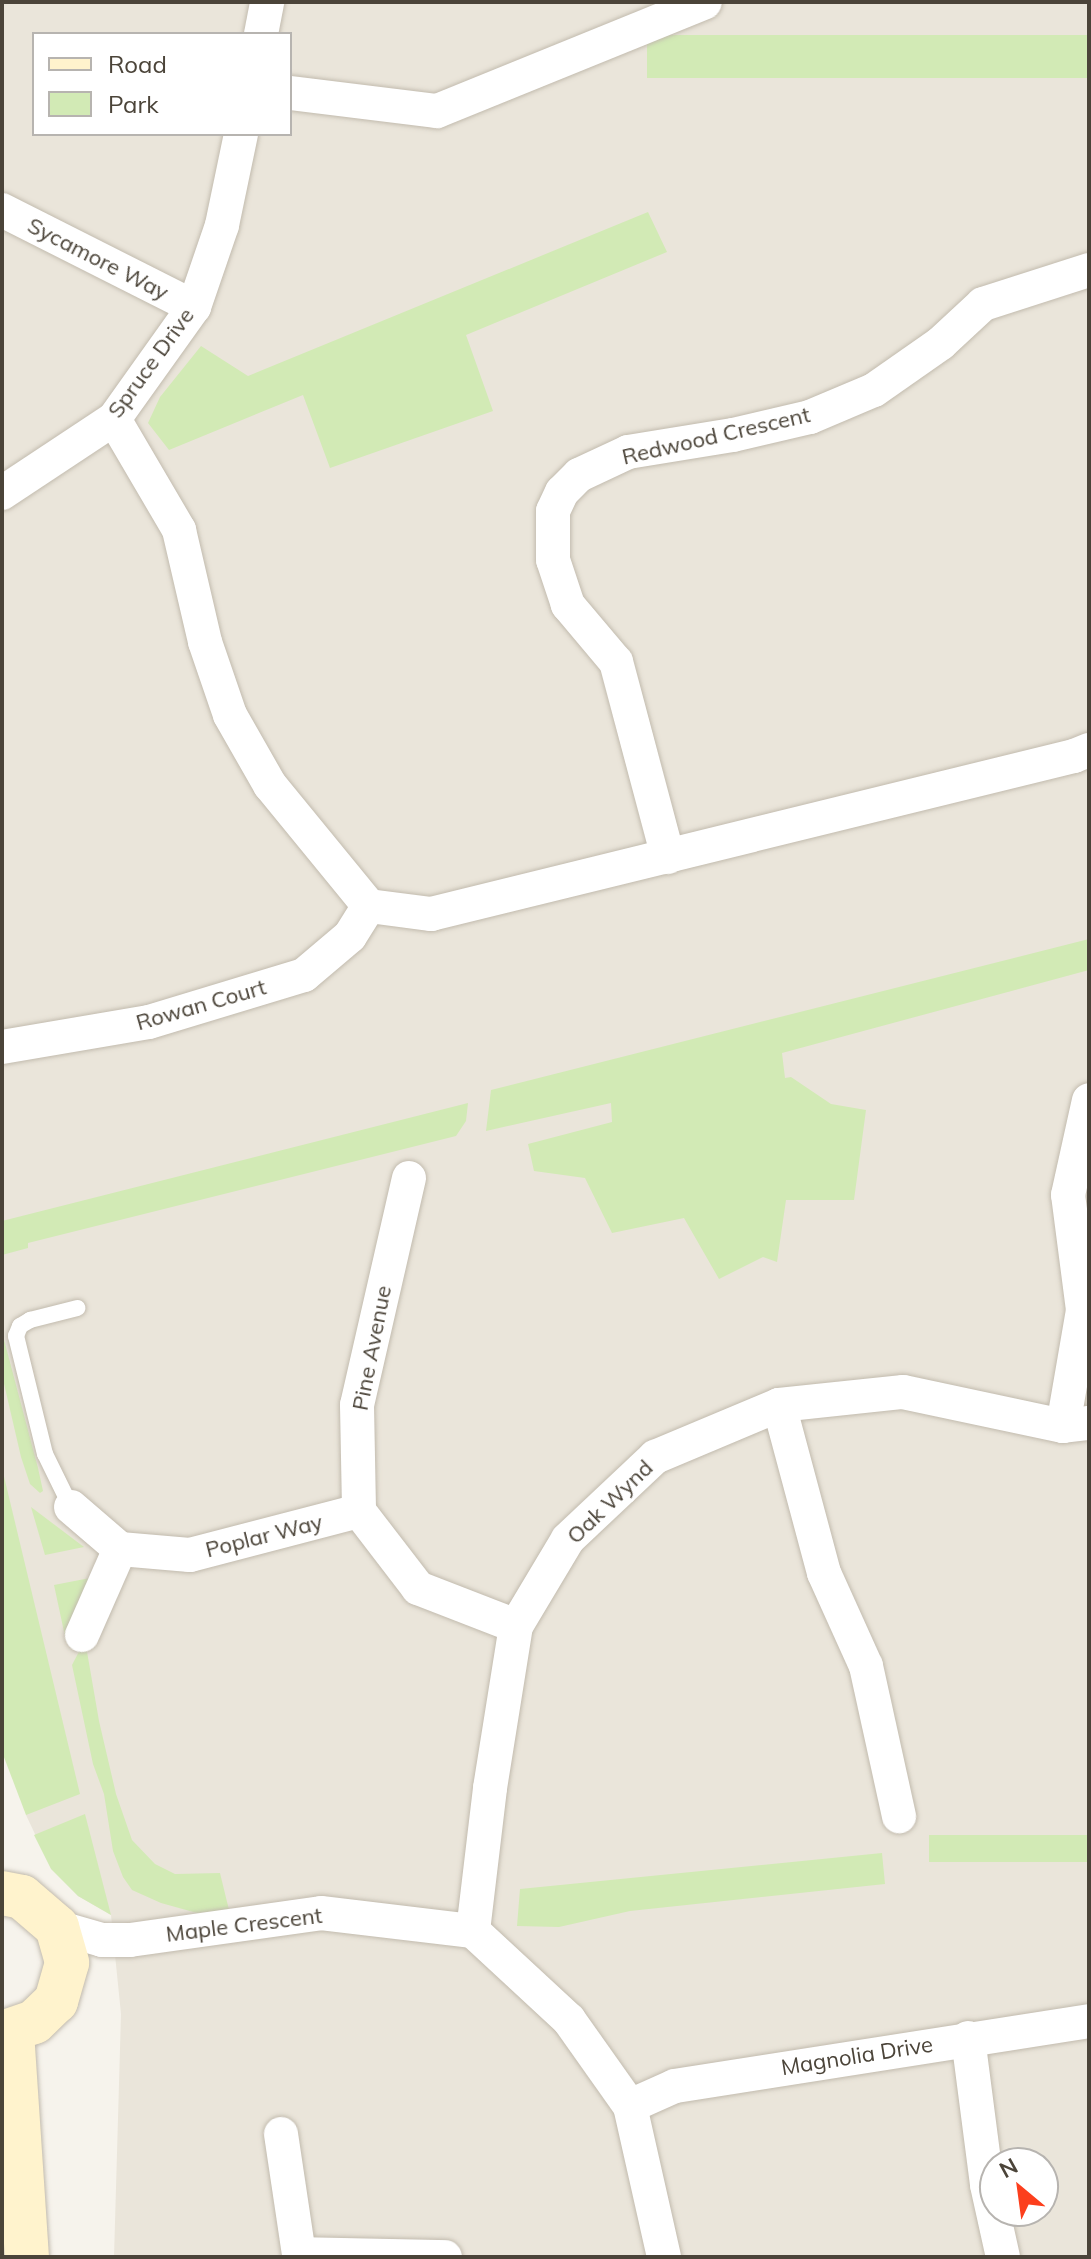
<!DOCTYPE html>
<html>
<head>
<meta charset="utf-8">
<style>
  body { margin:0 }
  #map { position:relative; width:1091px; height:2259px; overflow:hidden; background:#f6f3ec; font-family:Mulish,sans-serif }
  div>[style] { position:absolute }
  .residential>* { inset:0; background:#eae5da }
  .green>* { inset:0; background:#d2eab5; transform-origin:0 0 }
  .roads { filter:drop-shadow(0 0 2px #c2bbae) drop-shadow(0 0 2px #c2bbae) }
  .lane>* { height:16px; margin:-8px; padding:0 8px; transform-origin:8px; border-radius:8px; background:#fff }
  .street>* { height:34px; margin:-17px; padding:0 17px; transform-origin:17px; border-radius:17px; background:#fff }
  .secondary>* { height:44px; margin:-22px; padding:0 22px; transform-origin:22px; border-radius:22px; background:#fff3cd }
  span { translate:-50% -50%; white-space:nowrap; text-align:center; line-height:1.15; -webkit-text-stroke:6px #fff; paint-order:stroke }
  .street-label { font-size:22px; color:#4b4439 }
  .frame { position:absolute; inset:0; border:4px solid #4b4439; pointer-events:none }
  .legend { position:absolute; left:32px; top:32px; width:260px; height:104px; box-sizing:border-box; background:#fff; border:2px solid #b7b4b0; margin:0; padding:10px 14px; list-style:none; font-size:24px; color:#4b4439 }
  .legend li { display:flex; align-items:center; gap:16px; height:40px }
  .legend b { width:40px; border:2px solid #b7b4b0 }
  .north { position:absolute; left:979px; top:2147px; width:80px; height:80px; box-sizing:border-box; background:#fff; border:2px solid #b7b4b0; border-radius:50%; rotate:331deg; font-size:22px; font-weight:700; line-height:32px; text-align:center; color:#4b4439 }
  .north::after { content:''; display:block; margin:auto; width:28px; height:36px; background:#fc3f1d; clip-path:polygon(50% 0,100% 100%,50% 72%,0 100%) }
</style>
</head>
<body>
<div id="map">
  <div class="residential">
    <i style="clip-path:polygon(evenodd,2px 2px,1089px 2px,1089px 2257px,114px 2257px,121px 2014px,111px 1915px,78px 1896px,51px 1868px,26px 1815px,28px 1790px,2px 1709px,2px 2px,34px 34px,290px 34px,290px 134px,34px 134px,34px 34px,2px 2px,995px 2163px,1043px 2163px,1043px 2211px,995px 2211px,995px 2163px)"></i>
  </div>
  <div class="green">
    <i style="left:1089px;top:35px;width:43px;height:442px;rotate:90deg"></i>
    <i style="clip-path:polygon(648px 212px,667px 252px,466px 335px,493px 411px,330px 468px,303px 395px,169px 450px,148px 423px,160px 397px,201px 346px,248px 376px)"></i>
    <i style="clip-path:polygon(1089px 939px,1089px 970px,782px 1053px,785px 1078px,791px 1077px,831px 1104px,866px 1110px,854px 1200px,786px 1200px,777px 1262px,763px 1257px,719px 1279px,684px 1218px,612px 1233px,585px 1178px,534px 1171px,528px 1144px,612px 1122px,611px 1103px,486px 1131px,491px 1090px)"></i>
    <i style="clip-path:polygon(468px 1103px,466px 1121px,456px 1136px,28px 1243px,28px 1248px,2px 1255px,2px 1221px)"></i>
    <i style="clip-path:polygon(2px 1332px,38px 1468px,43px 1491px,40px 1493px,30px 1484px,21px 1457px,2px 1375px)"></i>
    <i style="clip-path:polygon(2px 1468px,80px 1794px,26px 1815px,2px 1752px)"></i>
    <i style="clip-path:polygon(31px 1507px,84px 1547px,45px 1555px)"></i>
    <i style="clip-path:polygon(95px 1577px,66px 1641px,54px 1585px)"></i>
    <i style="clip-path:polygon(85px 1640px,99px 1721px,116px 1794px,132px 1840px,155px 1864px,175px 1874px,220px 1873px,229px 1910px,197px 1913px,161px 1903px,132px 1890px,123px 1877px,113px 1851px,104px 1794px,93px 1764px,72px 1665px)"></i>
    <i style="clip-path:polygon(85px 1814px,111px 1915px,78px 1896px,51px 1869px,34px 1835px)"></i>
    <i style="left:1089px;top:1835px;width:27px;height:160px;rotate:90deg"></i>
    <i style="clip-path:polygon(882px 1853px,885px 1884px,630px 1911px,559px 1927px,517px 1926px,520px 1889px)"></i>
  </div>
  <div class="roads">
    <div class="lane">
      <i style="left:71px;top:1507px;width:59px;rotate:-116.1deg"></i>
      <i style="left:45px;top:1454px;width:122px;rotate:-103.8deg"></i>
      <i style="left:16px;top:1336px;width:11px;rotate:-68deg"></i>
      <i style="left:20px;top:1326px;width:12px;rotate:-31deg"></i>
      <i style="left:30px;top:1320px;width:49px;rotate:-14.3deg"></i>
    </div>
    <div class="street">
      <i style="left:261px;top:34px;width:33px;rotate:-79deg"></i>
      <i style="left:290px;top:93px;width:148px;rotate:7deg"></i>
      <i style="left:437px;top:111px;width:289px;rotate:-22.1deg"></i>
      <i style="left:2px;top:210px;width:215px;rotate:26.8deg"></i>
      <i style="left:114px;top:419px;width:129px;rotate:59.6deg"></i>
      <i style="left:179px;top:530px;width:115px;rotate:76.9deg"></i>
      <i style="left:205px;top:642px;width:77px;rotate:71.1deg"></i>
      <i style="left:230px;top:715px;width:81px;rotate:60.3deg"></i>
      <i style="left:270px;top:785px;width:156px;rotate:50.7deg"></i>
      <i style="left:369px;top:906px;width:63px;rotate:7.4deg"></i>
      <i style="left:431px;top:914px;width:662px;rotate:-13.81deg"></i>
      <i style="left:1074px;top:756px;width:16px;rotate:-22deg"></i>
      <i style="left:2px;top:493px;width:134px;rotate:-33.5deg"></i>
      <i style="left:114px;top:419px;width:138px;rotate:-54.5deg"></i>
      <i style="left:194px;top:307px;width:87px;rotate:-71.1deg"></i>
      <i style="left:222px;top:225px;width:93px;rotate:-78.2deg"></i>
      <i style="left:668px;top:857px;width:202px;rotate:-104.9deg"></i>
      <i style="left:616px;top:662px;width:75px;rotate:-130.1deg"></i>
      <i style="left:568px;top:605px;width:47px;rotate:-108.4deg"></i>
      <i style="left:553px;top:560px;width:49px;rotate:-90deg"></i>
      <i style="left:553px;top:511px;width:21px;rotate:-65deg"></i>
      <i style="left:562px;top:492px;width:24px;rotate:-45deg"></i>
      <i style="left:579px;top:475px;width:54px;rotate:-25.1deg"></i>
      <i style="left:628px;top:452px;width:106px;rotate:-9.2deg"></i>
      <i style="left:733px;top:435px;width:79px;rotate:-13.2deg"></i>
      <i style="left:810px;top:417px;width:69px;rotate:-22.9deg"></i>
      <i style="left:874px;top:390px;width:82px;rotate:-35deg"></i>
      <i style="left:941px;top:343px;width:57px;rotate:-42.9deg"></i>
      <i style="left:983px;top:304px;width:111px;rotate:-17.8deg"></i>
      <i style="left:2px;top:1047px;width:149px;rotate:-9.7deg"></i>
      <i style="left:149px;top:1022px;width:162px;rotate:-16.9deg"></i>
      <i style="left:304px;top:975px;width:60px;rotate:-40.3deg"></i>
      <i style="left:350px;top:936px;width:36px;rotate:-58deg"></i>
      <i style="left:409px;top:1178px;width:233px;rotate:102.9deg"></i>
      <i style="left:357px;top:1405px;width:106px;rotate:88.9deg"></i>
      <i style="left:359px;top:1511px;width:97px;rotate:52.5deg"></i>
      <i style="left:418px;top:1588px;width:105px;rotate:21.2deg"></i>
      <i style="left:779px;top:1405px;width:174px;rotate:75deg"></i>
      <i style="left:824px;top:1573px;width:102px;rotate:65.7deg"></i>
      <i style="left:866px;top:1666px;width:154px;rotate:77.6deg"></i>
      <i style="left:1063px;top:1426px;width:118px;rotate:-80.2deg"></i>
      <i style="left:1083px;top:1310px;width:116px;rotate:-97.4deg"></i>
      <i style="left:1068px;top:1195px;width:97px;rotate:-77.5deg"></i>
      <i style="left:71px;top:1507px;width:65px;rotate:40.6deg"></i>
      <i style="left:120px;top:1549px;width:70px;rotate:4.9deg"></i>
      <i style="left:190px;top:1555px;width:175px;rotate:-14.6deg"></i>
      <i style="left:82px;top:1635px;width:94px;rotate:-66.2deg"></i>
      <i style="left:57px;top:1927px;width:47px;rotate:16.1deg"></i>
      <i style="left:102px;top:1940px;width:28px"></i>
      <i style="left:130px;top:1940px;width:193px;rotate:-8deg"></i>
      <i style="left:321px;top:1913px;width:153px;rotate:6.8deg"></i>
      <i style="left:473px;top:1931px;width:131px;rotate:42.8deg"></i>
      <i style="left:569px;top:2020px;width:105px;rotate:54.7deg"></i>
      <i style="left:630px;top:2106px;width:155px;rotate:77.3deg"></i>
      <i style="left:473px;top:1931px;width:144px;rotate:-83.2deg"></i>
      <i style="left:490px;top:1788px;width:164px;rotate:-80.9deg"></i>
      <i style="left:516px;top:1626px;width:101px;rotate:-59.1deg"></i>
      <i style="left:568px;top:1539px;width:120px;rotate:-43.3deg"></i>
      <i style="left:655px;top:1457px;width:134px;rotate:-22.8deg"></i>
      <i style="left:779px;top:1405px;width:125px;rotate:-6deg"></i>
      <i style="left:903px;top:1392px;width:164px;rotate:12deg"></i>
      <i style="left:1063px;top:1426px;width:26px;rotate:-7deg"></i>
      <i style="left:968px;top:2038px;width:148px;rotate:82.6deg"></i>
      <i style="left:987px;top:2185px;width:74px;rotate:77.5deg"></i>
      <i style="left:630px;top:2106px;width:49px;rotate:-24deg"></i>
      <i style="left:675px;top:2086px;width:419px;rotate:-8.9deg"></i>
      <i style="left:281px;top:2134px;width:121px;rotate:81.5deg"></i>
      <i style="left:299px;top:2254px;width:146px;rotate:1.2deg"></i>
    </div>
    <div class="secondary">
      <i style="left:2px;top:1893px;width:20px;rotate:11deg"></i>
      <i style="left:22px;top:1897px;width:46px;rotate:40.6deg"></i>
      <i style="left:57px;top:1927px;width:37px;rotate:74deg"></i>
      <i style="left:67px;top:1963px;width:40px;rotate:106deg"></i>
      <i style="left:56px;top:2001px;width:30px;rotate:136deg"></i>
      <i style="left:34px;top:2022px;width:34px;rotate:161deg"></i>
      <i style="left:12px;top:2032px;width:225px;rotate:86.2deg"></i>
    </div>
  </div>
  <div class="street-label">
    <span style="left:98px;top:259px;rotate:27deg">Sycamore Way</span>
    <span style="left:151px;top:363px;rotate:-54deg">Spruce Drive</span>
    <span style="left:716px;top:436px;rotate:-13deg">Redwood Crescent</span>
    <span style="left:201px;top:1005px;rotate:-16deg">Rowan Court</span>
    <span style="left:372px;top:1348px;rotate:-79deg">Pine Avenue</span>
    <span style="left:610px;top:1502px;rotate:-44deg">Oak Wynd</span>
    <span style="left:264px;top:1536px;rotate:-14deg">Poplar Way</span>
    <span style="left:244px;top:1925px;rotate:-7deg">Maple Crescent</span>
    <span style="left:857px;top:2056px;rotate:-9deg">Magnolia Drive</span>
  </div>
  <div class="frame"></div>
  <ul class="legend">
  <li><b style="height:10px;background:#fff3cd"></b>Road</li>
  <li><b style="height:22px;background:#d2eab5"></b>Park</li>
  </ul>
  <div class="north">N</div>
</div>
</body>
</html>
